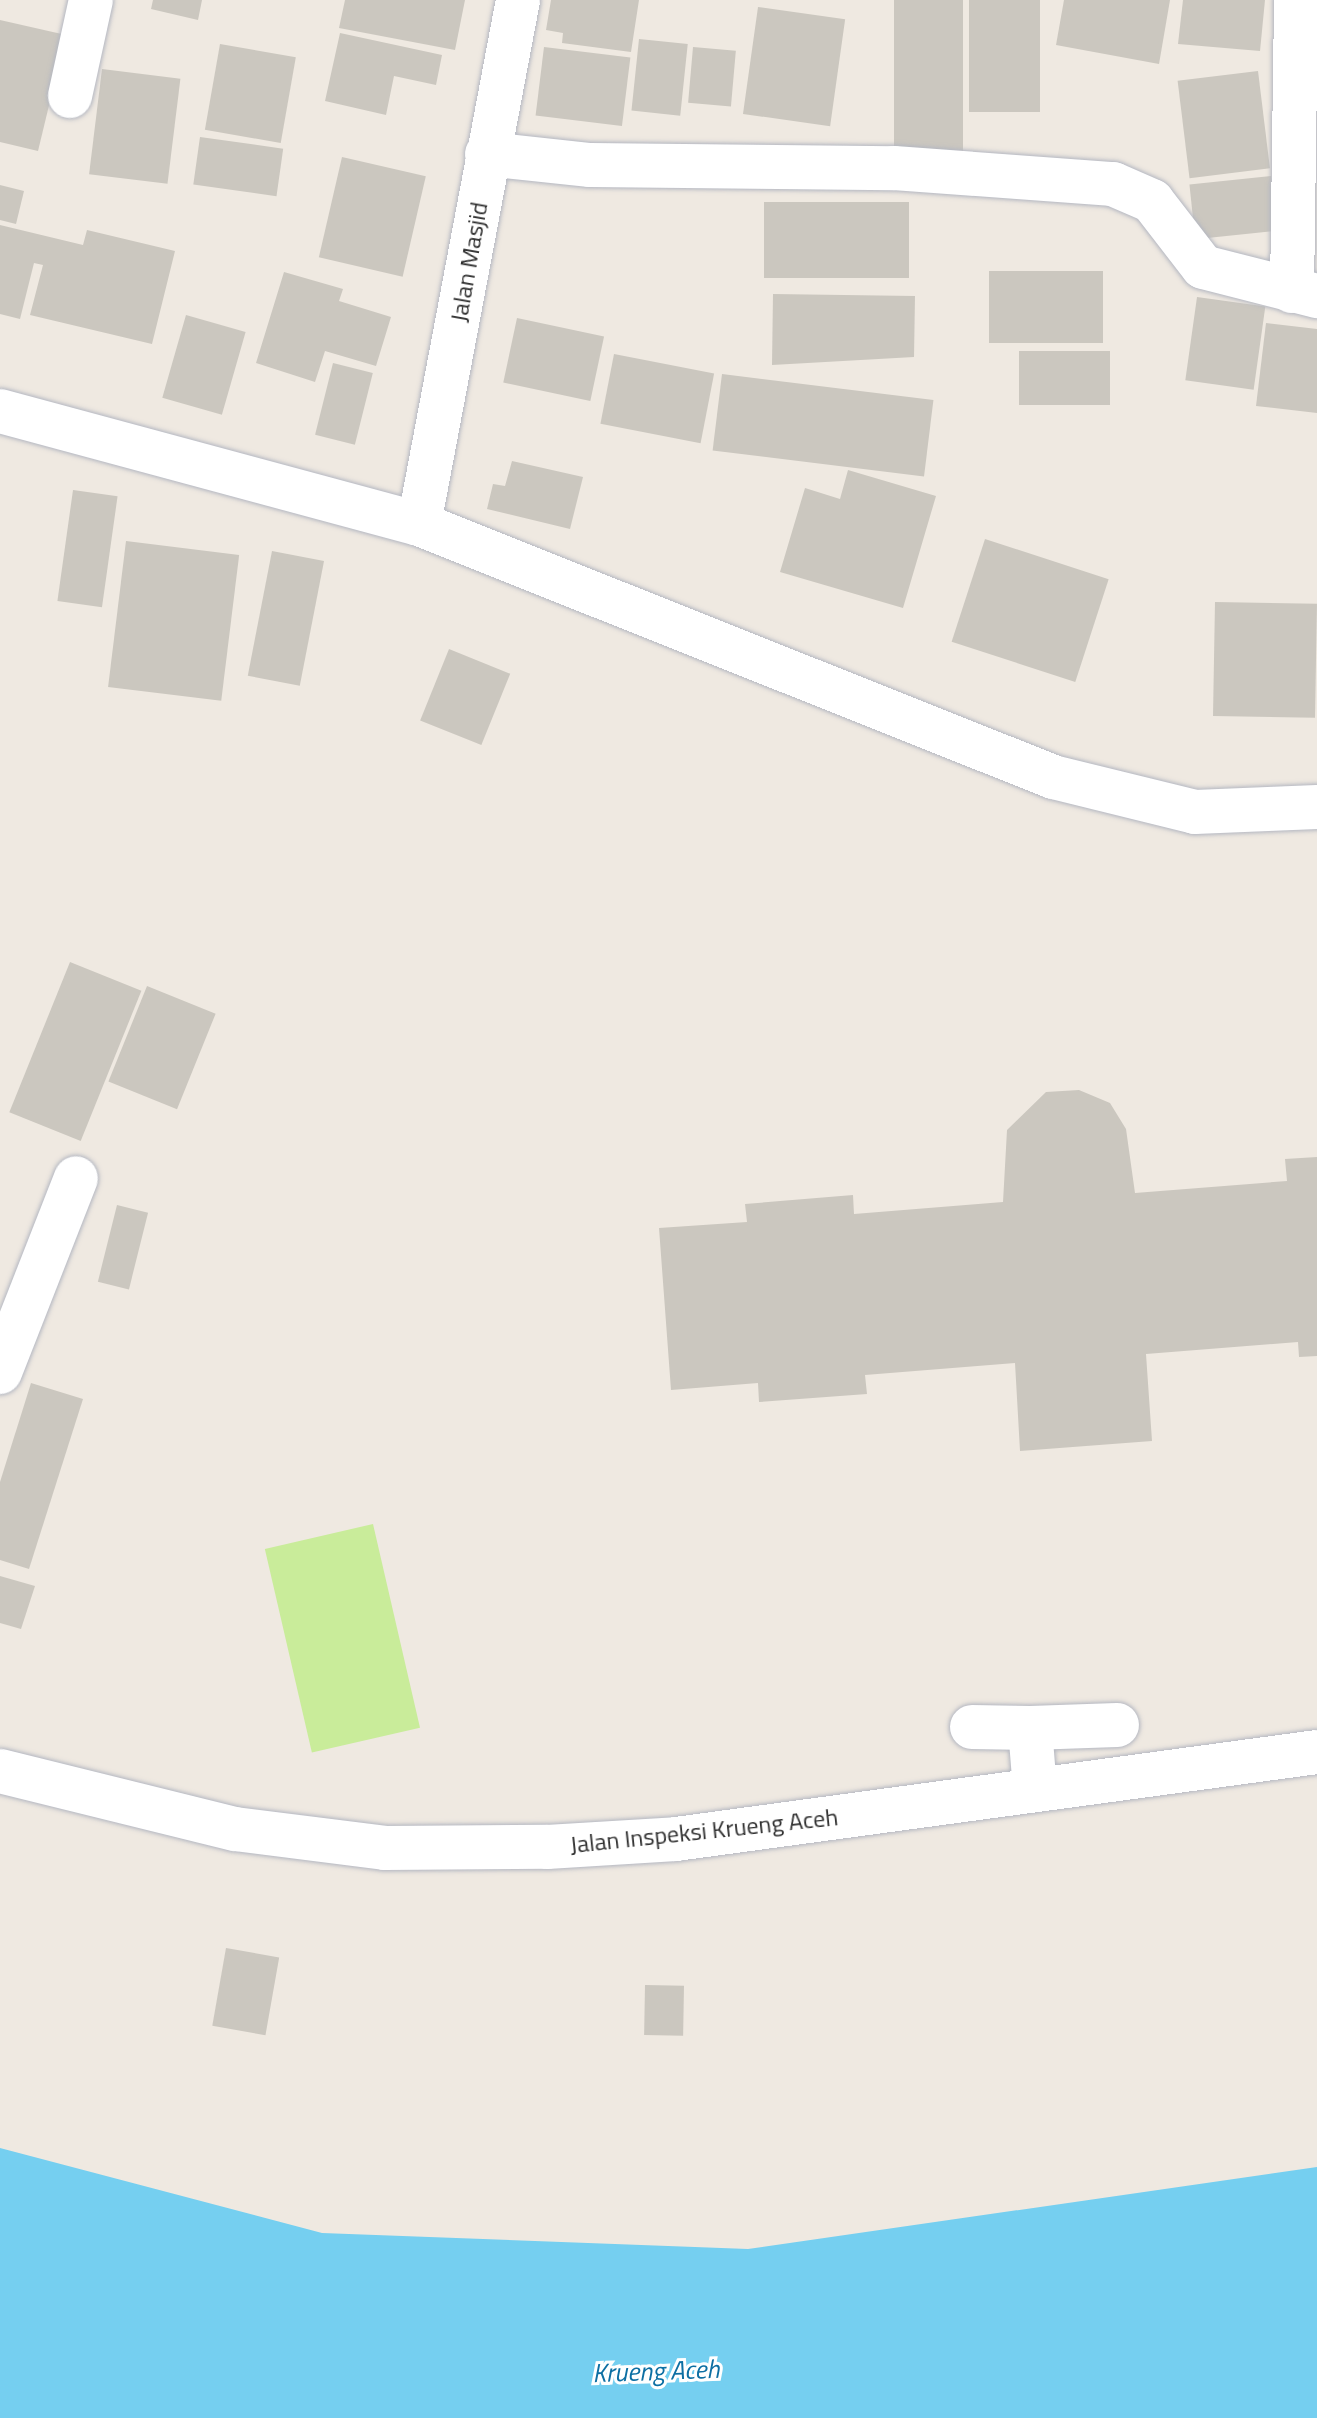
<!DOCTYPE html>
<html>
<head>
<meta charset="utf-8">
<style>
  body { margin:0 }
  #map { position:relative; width:1317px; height:2418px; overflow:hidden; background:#efe9e1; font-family:"Titillium Web",sans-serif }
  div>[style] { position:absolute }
  .pitch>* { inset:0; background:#c9ec9a; transform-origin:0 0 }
  .water>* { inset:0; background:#75cff0 }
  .building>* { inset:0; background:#cbc7bf; transform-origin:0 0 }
  .roads { filter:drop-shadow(0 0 2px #b4b7c1) drop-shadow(0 0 2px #b4b7c1) }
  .minor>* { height:44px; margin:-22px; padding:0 22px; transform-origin:22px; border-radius:22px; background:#fff }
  span { translate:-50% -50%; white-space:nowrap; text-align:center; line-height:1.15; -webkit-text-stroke:6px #fff; paint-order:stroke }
  .street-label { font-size:24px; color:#2e2e2e }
  .water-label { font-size:26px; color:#0d6fa3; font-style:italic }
</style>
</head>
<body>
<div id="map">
  <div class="pitch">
    <i style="left:373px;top:1524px;width:209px;height:111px;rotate:77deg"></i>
  </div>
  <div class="water">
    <i style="clip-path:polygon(0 2148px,322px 2233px,748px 2249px,1317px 2167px,1317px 2418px,0 2418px)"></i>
  </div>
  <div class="building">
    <i style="clip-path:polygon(153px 0,202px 0,198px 20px,151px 9px)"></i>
    <i style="clip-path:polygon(345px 0,465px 0,455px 50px,339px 28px)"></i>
    <i style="clip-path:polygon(551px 0,639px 0,631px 52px,562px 43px,563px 33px,546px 30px)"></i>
    <i style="left:894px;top:0;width:69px;height:157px"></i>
    <i style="left:969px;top:0;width:71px;height:112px"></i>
    <i style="clip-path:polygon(1064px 0,1170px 0,1159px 64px,1056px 45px)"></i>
    <i style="clip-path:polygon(1183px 0,1265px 0,1260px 51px,1178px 44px)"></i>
    <i style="left:758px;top:7px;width:88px;height:108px;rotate:8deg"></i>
    <i style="clip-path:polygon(0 20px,66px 35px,38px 151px,0 142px)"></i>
    <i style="clip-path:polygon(340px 33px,442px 55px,436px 85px,394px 76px,386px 115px,325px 101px)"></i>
    <i style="left:639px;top:39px;width:49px;height:72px;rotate:6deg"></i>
    <i style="left:220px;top:44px;width:77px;height:87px;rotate:10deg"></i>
    <i style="left:544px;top:47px;width:87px;height:69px;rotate:7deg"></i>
    <i style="left:693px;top:47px;width:43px;height:56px;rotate:5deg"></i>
    <i style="left:102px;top:69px;width:79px;height:106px;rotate:7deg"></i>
    <i style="left:1258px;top:71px;width:98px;height:81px;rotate:83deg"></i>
    <i style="left:200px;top:137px;width:84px;height:48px;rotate:8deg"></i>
    <i style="left:342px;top:157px;width:86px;height:103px;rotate:13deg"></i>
    <i style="left:1271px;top:176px;width:55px;height:82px;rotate:84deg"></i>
    <i style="clip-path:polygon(0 185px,24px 191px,16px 224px,0 220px)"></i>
    <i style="left:764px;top:202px;width:145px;height:76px"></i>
    <i style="clip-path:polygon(0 225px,83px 245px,87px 230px,175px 251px,152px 344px,30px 315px,43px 265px,34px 263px,20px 319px,0 314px)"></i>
    <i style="left:1103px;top:271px;width:72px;height:114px;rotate:90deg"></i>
    <i style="clip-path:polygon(284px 272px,343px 289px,339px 301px,391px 317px,376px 366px,325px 351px,315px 382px,256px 363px)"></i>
    <i style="clip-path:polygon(773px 294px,915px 296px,914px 357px,772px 365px)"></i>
    <i style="left:1197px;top:297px;width:69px;height:84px;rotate:8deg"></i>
    <i style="left:186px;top:315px;width:62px;height:86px;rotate:16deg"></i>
    <i style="left:517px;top:318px;width:89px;height:66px;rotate:12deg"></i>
    <i style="clip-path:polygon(1266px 323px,1317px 329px,1317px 413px,1256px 406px)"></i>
    <i style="left:1019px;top:351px;width:91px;height:54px"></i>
    <i style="left:614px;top:354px;width:102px;height:71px;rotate:11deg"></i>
    <i style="left:333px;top:363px;width:41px;height:74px;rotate:14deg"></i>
    <i style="left:722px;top:374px;width:213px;height:77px;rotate:7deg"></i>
    <i style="clip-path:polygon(512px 461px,583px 477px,570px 529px,487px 509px,493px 484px,505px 486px)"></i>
    <i style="clip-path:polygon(848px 470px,936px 496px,903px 608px,780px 572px,805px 488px,840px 499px)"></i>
    <i style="left:73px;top:490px;width:45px;height:112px;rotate:8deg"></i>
    <i style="left:985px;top:539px;width:130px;height:108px;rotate:18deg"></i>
    <i style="left:126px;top:541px;width:114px;height:147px;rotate:7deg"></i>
    <i style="left:272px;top:551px;width:53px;height:127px;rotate:11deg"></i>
    <i style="left:1215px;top:602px;width:102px;height:114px;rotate:1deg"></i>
    <i style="left:449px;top:649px;width:66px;height:77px;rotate:22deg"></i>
    <i style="left:70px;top:962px;width:77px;height:162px;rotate:22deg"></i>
    <i style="left:147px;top:986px;width:74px;height:103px;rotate:22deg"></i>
    <i style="clip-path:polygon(1079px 1090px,1110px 1103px,1126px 1129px,1135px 1193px,1287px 1181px,1285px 1159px,1317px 1157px,1317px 1356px,1299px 1357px,1298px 1342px,1146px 1354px,1152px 1441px,1020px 1451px,1015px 1363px,865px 1375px,867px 1394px,759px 1402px,758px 1383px,671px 1390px,659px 1228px,747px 1222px,745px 1204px,853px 1195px,854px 1214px,1003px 1202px,1007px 1130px,1046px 1092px)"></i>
    <i style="left:117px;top:1205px;width:32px;height:79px;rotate:14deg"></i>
    <i style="clip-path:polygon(31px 1383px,83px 1399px,29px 1569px,0 1560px,0 1482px)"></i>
    <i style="clip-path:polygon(0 1576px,35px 1586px,21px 1629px,0 1623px)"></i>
    <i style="left:226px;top:1948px;width:54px;height:79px;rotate:10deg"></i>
    <i style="left:645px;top:1985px;width:39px;height:50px;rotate:1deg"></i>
  </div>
  <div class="roads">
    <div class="minor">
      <i style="left:70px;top:96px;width:98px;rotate:-77.7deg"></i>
      <i style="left:487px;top:154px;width:104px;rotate:6.1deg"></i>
      <i style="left:590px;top:165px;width:304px;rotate:0.6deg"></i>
      <i style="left:894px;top:168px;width:220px;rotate:4.2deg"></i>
      <i style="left:1113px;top:184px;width:43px;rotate:23.6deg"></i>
      <i style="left:1152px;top:201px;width:83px;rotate:52.3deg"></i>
      <i style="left:1203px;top:267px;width:118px;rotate:14.3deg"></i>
      <i style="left:1292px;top:291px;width:291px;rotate:-89.2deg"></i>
      <i style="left:0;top:411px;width:434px;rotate:15.1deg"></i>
      <i style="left:419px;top:524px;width:683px;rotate:21.75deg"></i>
      <i style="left:1053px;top:777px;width:146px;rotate:13.8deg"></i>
      <i style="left:1195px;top:812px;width:122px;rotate:-2.3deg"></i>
      <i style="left:419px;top:524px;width:533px;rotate:-79.3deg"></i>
      <i style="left:0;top:1372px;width:208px;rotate:-68.6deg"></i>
      <i style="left:972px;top:1727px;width:58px;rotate:1deg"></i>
      <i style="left:1030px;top:1728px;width:62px;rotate:85.4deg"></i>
      <i style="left:1030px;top:1728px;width:87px;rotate:-2deg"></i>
      <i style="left:0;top:1771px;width:242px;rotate:13.9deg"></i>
      <i style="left:235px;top:1829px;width:151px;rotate:7.2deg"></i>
      <i style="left:385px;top:1848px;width:162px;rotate:-0.4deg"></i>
      <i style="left:547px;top:1847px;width:129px;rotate:-3.5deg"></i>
      <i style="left:676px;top:1839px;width:647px;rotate:-7.73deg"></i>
    </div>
  </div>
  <div class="street-label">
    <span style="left:469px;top:262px;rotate:-80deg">Jalan Masjid</span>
    <span style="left:704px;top:1831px;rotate:-6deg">Jalan Inspeksi Krueng Aceh</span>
  </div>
  <div class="water-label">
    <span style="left:656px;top:2371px;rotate:-2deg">Krueng Aceh</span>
  </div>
</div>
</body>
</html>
